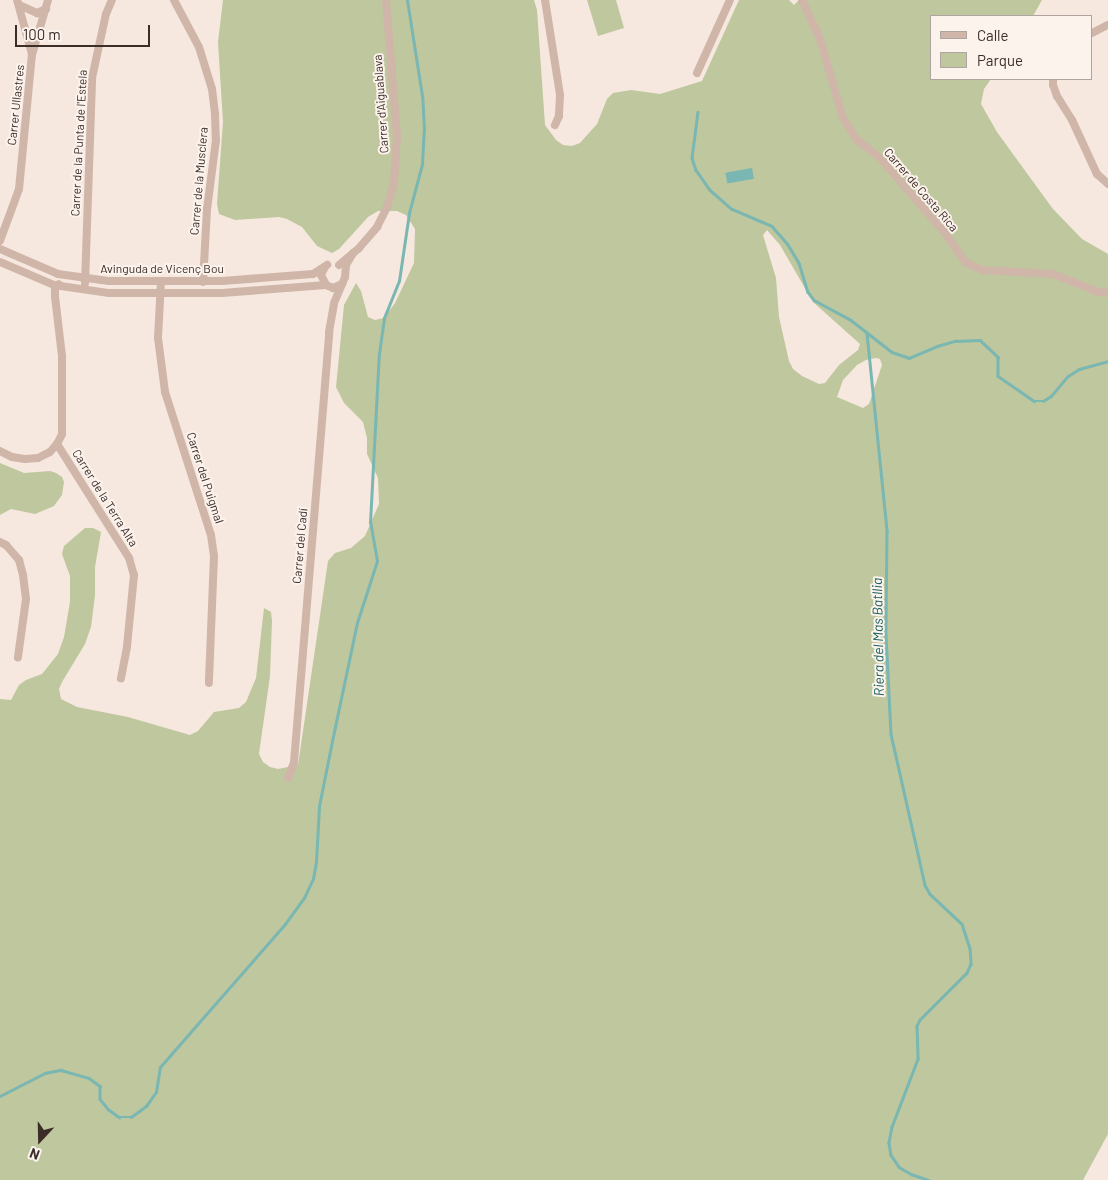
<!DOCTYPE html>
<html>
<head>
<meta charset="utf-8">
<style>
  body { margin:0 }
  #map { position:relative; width:1108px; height:1180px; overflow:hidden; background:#f6e8df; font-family:Barlow,sans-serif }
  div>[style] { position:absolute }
  .green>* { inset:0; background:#bec79d }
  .water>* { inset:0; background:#7ab7b2; transform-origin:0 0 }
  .stream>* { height:2.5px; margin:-1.25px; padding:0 1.25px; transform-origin:1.25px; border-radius:1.25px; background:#7ab7b2 }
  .street>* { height:8px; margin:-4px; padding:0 4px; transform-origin:4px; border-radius:4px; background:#d0b6a9 }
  span { translate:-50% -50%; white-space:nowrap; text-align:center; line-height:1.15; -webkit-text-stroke:4px #fcf3ed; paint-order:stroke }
  .street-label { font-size:12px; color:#3c2d29 }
  .water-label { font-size:14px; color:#196460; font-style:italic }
  .legend { position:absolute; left:930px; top:15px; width:162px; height:65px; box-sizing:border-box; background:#fcf3ed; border:1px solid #afa49f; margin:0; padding:6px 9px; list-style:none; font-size:15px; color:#3c2d29 }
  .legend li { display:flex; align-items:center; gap:10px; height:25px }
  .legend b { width:25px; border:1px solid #afa49f }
  .north { position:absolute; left:15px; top:1115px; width:50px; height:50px; -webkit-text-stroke:4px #fcf3ed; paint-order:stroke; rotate:201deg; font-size:14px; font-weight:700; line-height:20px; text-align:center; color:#3c2d29 }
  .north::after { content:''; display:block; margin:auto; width:18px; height:22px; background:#3c2d29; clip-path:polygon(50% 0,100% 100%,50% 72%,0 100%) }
  .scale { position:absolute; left:15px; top:25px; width:135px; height:22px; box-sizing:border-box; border:2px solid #3c2d29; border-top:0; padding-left:6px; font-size:15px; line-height:18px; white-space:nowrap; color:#3c2d29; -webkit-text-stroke:4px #fcf3ed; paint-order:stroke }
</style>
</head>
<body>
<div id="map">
  <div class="green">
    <i style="clip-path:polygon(evenodd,223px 0,534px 0,537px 10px,545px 125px,556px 140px,563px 145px,572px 146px,580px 143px,597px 124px,607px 99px,613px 93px,631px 90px,660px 94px,702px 81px,739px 0,789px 0,794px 5px,799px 0,1042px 0,1033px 16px,932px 16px,932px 79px,991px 79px,984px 89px,981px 104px,997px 132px,1053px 209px,1082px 239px,1108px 254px,1108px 1134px,1083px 1180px,0 1180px,0 699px,11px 700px,19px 685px,26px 680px,42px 674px,58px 654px,64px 637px,70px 602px,70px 576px,62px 554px,64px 546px,85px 528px,93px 528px,101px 532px,95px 567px,95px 595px,91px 627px,85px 644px,62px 682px,59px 689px,61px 699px,77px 707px,128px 717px,190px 735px,198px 731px,214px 712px,239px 708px,246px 702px,256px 678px,264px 608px,271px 612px,272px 621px,270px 676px,259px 754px,263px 762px,270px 767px,278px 769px,298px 765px,328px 561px,335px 553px,351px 548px,365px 536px,379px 504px,378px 478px,367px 454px,367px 438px,363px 422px,344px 403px,336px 387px,344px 305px,356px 283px,361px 291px,368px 317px,375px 320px,384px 318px,395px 303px,414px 263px,415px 229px,406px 215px,397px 211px,378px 211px,368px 217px,339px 249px,332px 253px,317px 246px,302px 227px,287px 219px,279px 217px,235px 220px,219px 214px,217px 204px,223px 122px,218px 42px,223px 0,767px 230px,780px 245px,813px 302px,860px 344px,858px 350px,839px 365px,825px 383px,819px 384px,802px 376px,793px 369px,789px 361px,779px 317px,776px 278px,763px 235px,767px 230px,223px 0,876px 358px,880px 359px,882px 365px,869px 404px,863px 408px,837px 397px,843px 380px,857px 365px,866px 360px,876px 358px)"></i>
    <i style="clip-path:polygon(587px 0,616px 0,624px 28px,598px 36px)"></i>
    <i style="clip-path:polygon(0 463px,24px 473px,50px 471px,56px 473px,62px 477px,64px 482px,62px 495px,54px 506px,35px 514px,11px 509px,0 515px)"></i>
  </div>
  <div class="water">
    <i style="left:752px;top:168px;width:11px;height:27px;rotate:80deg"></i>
  </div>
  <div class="stream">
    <i style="left:698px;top:112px;width:46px;rotate:97.4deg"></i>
    <i style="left:692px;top:158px;width:13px;rotate:72deg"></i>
    <i style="left:696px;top:170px;width:24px;rotate:55deg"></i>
    <i style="left:710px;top:190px;width:29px;rotate:41deg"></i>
    <i style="left:732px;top:209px;width:43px;rotate:23deg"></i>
    <i style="left:772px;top:226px;width:23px;rotate:49deg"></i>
    <i style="left:787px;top:243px;width:23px;rotate:59deg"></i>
    <i style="left:799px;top:263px;width:30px;rotate:73deg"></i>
    <i style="left:808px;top:292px;width:10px;rotate:53deg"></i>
    <i style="left:814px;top:300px;width:42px;rotate:28.4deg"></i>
    <i style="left:851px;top:320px;width:52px;rotate:38deg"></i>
    <i style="left:892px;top:352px;width:18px;rotate:19deg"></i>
    <i style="left:909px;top:358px;width:30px;rotate:-23deg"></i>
    <i style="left:937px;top:346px;width:19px;rotate:-16deg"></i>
    <i style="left:955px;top:341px;width:25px;rotate:-2deg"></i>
    <i style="left:980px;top:340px;width:25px;rotate:43deg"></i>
    <i style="left:998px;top:357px;width:19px;rotate:90deg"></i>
    <i style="left:998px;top:376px;width:44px;rotate:34.8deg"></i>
    <i style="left:1034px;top:401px;width:9px"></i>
    <i style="left:1043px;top:401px;width:9px;rotate:-32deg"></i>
    <i style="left:1051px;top:396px;width:26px;rotate:-50deg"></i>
    <i style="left:1068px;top:376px;width:13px;rotate:-32deg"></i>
    <i style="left:1079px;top:369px;width:30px;rotate:-15deg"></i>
    <i style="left:867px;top:333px;width:199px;rotate:84.2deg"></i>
    <i style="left:887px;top:531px;width:104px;rotate:90.6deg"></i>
    <i style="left:886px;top:635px;width:99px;rotate:87.1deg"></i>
    <i style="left:891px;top:734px;width:155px;rotate:77.3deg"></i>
    <i style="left:925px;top:885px;width:10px;rotate:61deg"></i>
    <i style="left:930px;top:894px;width:44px;rotate:43.2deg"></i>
    <i style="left:962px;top:924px;width:25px;rotate:72deg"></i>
    <i style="left:970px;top:948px;width:16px;rotate:86deg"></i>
    <i style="left:971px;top:964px;width:10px;rotate:114deg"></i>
    <i style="left:967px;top:973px;width:66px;rotate:135deg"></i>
    <i style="left:920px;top:1020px;width:7px;rotate:117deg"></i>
    <i style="left:917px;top:1026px;width:33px;rotate:88deg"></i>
    <i style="left:918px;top:1059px;width:73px;rotate:110.9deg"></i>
    <i style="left:892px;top:1127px;width:16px;rotate:101deg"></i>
    <i style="left:889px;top:1143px;width:12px;rotate:81deg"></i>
    <i style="left:891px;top:1155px;width:14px;rotate:56deg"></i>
    <i style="left:899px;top:1167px;width:14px;rotate:30deg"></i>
    <i style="left:911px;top:1174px;width:18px;rotate:19deg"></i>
    <i style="left:0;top:1096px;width:51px;rotate:-27.1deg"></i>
    <i style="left:45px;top:1073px;width:16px;rotate:-11deg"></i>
    <i style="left:61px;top:1070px;width:29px;rotate:16deg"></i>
    <i style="left:89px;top:1078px;width:14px;rotate:36deg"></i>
    <i style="left:100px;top:1086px;width:13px;rotate:90deg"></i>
    <i style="left:100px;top:1099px;width:13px;rotate:51deg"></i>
    <i style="left:108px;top:1109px;width:14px;rotate:36deg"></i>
    <i style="left:119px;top:1117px;width:12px"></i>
    <i style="left:131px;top:1117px;width:19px;rotate:-36deg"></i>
    <i style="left:146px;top:1106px;width:17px;rotate:-54deg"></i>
    <i style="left:156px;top:1092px;width:25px;rotate:-81deg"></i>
    <i style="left:160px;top:1067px;width:190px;rotate:-48.8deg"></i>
    <i style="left:285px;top:924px;width:32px;rotate:-54deg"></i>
    <i style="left:304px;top:898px;width:21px;rotate:-65deg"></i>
    <i style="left:313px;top:879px;width:17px;rotate:-80deg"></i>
    <i style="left:316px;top:862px;width:56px;rotate:-86.9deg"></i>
    <i style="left:319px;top:806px;width:81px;rotate:-78.6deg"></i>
    <i style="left:335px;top:727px;width:106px;rotate:-78.1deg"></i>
    <i style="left:357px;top:623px;width:65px;rotate:-72.1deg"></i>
    <i style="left:377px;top:561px;width:39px;rotate:-100deg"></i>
    <i style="left:370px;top:523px;width:169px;rotate:-87deg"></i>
    <i style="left:379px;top:354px;width:36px;rotate:-82deg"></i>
    <i style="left:384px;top:318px;width:40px;rotate:-68deg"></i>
    <i style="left:399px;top:281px;width:69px;rotate:-81.6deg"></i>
    <i style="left:409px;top:213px;width:51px;rotate:-75.1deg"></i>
    <i style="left:422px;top:164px;width:34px;rotate:-87deg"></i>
    <i style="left:424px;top:130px;width:34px;rotate:-93deg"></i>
    <i style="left:422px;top:96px;width:97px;rotate:-98.9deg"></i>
  </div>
  <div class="street">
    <i style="left:17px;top:0;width:56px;rotate:74.5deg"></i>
    <i style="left:174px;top:0;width:53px;rotate:62deg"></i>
    <i style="left:199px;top:47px;width:44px;rotate:72.8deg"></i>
    <i style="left:212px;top:89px;width:26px;rotate:83deg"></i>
    <i style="left:215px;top:115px;width:25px;rotate:88deg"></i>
    <i style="left:216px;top:140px;width:70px;rotate:97.4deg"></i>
    <i style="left:207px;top:209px;width:73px;rotate:93.1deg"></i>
    <i style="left:545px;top:0;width:96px;rotate:81deg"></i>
    <i style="left:560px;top:95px;width:21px;rotate:93deg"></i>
    <i style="left:559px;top:116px;width:10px;rotate:114deg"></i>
    <i style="left:802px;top:0;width:43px;rotate:65.2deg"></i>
    <i style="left:820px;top:39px;width:82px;rotate:73.8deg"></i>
    <i style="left:843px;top:118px;width:26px;rotate:58deg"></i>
    <i style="left:857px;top:140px;width:29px;rotate:38deg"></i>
    <i style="left:880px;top:158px;width:99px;rotate:49.1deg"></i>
    <i style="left:945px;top:233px;width:35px;rotate:55deg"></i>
    <i style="left:965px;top:262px;width:19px;rotate:25deg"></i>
    <i style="left:982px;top:270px;width:71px;rotate:3.2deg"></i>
    <i style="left:1053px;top:274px;width:48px;rotate:21.8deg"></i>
    <i style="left:1098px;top:292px;width:10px;rotate:6deg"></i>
    <i style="left:19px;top:5px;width:20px;rotate:24deg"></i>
    <i style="left:37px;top:13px;width:10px;rotate:-24deg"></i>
    <i style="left:1092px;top:33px;width:18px;rotate:-27deg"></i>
    <i style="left:697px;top:73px;width:80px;rotate:-65.7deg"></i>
    <i style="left:1053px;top:79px;width:6px;rotate:90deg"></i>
    <i style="left:1053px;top:85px;width:12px;rotate:70deg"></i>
    <i style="left:1057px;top:96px;width:28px;rotate:58deg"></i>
    <i style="left:1072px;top:120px;width:60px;rotate:65.2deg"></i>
    <i style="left:1097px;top:174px;width:15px;rotate:42deg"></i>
    <i style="left:0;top:241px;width:55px;rotate:-69.9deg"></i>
    <i style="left:19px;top:189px;width:135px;rotate:-84.5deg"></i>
    <i style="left:32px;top:55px;width:57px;rotate:-73.8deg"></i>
    <i style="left:0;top:249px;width:63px;rotate:23.3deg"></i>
    <i style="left:58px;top:274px;width:51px;rotate:7.8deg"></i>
    <i style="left:109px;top:281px;width:113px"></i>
    <i style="left:222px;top:281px;width:91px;rotate:-4.4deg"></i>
    <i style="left:313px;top:274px;width:17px;rotate:-33deg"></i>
    <i style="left:0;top:262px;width:59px;rotate:23.1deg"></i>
    <i style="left:54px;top:285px;width:56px;rotate:8.3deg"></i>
    <i style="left:109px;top:293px;width:113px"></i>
    <i style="left:222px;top:293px;width:104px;rotate:-4.4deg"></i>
    <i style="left:339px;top:265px;width:26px;rotate:-40deg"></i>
    <i style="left:359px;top:248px;width:28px;rotate:-49deg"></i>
    <i style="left:377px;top:227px;width:22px;rotate:-63deg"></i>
    <i style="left:387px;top:207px;width:25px;rotate:-74deg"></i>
    <i style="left:394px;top:183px;width:46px;rotate:-86.3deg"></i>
    <i style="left:397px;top:137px;width:137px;rotate:-94.6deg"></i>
    <i style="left:325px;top:267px;width:9px;rotate:117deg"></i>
    <i style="left:321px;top:275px;width:11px;rotate:63deg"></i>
    <i style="left:326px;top:285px;width:8px;rotate:23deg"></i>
    <i style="left:333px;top:288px;width:10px;rotate:-24deg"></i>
    <i style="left:161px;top:282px;width:56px;rotate:93.1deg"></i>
    <i style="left:158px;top:338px;width:54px;rotate:82.6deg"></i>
    <i style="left:165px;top:392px;width:150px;rotate:72.2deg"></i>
    <i style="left:211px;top:535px;width:21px;rotate:82deg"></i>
    <i style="left:214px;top:556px;width:127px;rotate:92.3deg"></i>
    <i style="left:85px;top:283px;width:205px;rotate:-88deg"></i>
    <i style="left:92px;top:78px;width:66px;rotate:-77.7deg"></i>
    <i style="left:106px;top:14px;width:15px;rotate:-67deg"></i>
    <i style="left:57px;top:444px;width:135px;rotate:57.7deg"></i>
    <i style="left:129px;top:558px;width:18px;rotate:74deg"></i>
    <i style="left:134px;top:575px;width:72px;rotate:95.6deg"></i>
    <i style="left:127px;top:647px;width:32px;rotate:101deg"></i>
    <i style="left:0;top:451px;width:13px;rotate:27deg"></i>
    <i style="left:12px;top:457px;width:13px;rotate:9deg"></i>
    <i style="left:25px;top:459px;width:13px;rotate:-4deg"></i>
    <i style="left:38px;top:458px;width:13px;rotate:-27deg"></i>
    <i style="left:50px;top:452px;width:11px;rotate:-49deg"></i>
    <i style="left:57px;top:444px;width:11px;rotate:-63deg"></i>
    <i style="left:62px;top:434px;width:78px;rotate:-90deg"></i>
    <i style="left:62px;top:356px;width:60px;rotate:-96.7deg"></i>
    <i style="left:55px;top:296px;width:7px;rotate:-90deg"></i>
    <i style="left:55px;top:289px;width:6px;rotate:-51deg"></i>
    <i style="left:0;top:542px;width:7px;rotate:27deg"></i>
    <i style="left:6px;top:545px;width:20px;rotate:49deg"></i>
    <i style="left:19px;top:560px;width:16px;rotate:75deg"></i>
    <i style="left:23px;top:575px;width:24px;rotate:83deg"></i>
    <i style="left:26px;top:599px;width:59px;rotate:97.9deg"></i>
    <i style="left:288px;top:778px;width:17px;rotate:-69deg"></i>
    <i style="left:294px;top:762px;width:431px;rotate:-85.3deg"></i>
    <i style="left:329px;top:332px;width:29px;rotate:-80deg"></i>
    <i style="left:334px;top:303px;width:28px;rotate:-67deg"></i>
    <i style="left:345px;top:277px;width:12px;rotate:-85deg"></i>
    <i style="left:346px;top:265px;width:14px;rotate:-60deg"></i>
  </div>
  <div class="street-label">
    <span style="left:381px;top:104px;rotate:-94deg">Carrer d'Aiguablava</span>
    <span style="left:16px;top:105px;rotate:-84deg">Carrer Ullastres</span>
    <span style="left:79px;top:143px;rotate:-87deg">Carrer de la Punta de l'Estela</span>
    <span style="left:199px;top:181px;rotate:-85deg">Carrer de la Musclera</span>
    <span style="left:921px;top:190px;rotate:49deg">Carrer de Costa Rica</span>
    <span style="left:162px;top:269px">Avinguda de Vicenç Bou</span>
    <span style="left:205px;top:478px;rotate:72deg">Carrer del Puigmal</span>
    <span style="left:105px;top:498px;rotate:58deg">Carrer de la Terra Alta</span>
    <span style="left:300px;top:546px;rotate:-85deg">Carrer del Cadí</span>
  </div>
  <div class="water-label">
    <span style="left:878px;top:637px;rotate:-91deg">Riera del Mas Batllia</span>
  </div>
  <ul class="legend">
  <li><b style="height:6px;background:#d0b6a9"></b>Calle</li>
  <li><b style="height:14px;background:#bec79d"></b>Parque</li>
  </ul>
  <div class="north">N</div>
  <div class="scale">100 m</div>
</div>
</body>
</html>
